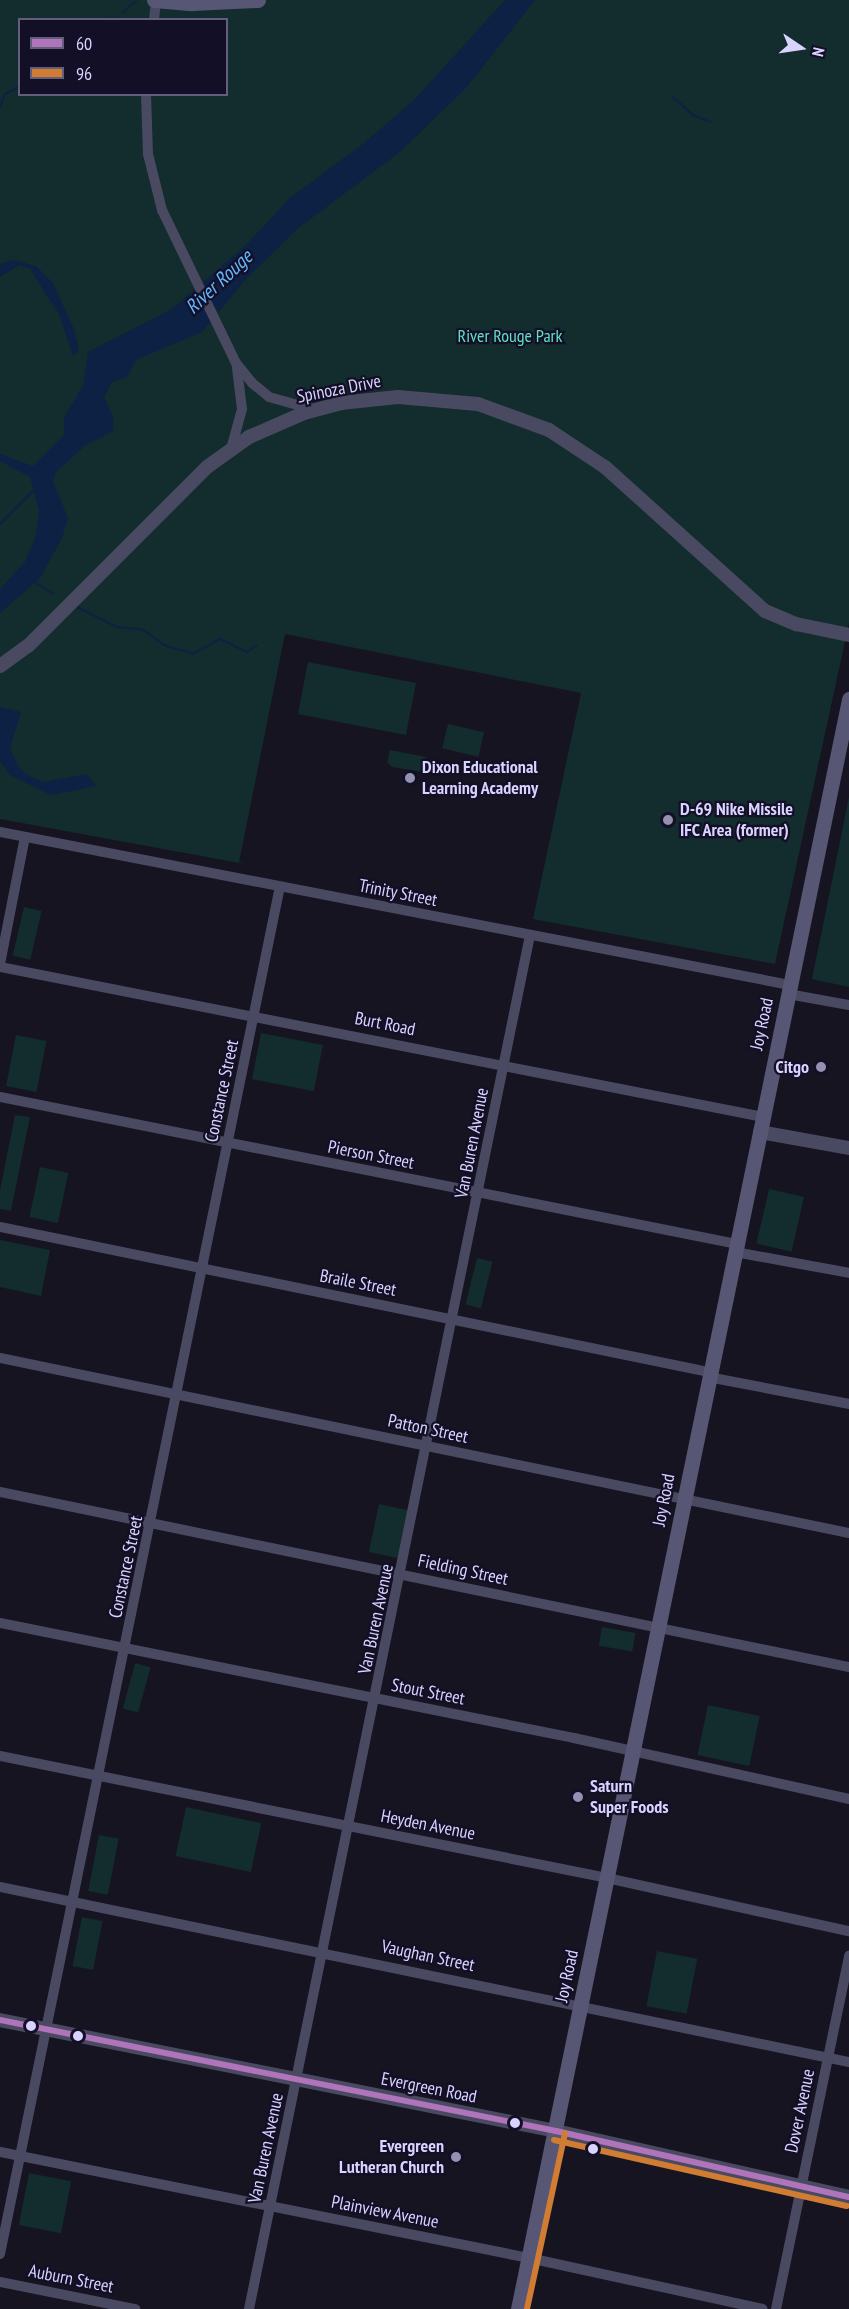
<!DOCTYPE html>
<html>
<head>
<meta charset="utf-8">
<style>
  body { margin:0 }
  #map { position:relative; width:849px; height:2309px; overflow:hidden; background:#161421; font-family:"PT Sans Narrow",sans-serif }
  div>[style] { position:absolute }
  .green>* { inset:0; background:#132c2d; transform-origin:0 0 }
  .water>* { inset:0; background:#0d2144 }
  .stream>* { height:2px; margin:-1px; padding:0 1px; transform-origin:1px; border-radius:1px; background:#0d2144 }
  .minor>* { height:10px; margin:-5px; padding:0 5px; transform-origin:5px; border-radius:5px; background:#4a4962 }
  .tertiary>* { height:14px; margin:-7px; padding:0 7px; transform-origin:7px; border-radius:7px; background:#4a4962 }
  .secondary>* { height:15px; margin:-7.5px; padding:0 7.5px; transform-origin:7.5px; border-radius:7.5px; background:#575674 }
  .bus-1>* { height:6px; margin:-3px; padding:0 3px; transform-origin:3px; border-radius:3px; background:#af74b9 }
  .bus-2>* { height:6px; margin:-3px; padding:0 3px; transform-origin:3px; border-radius:3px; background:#d07c32 }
  .dots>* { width:16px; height:16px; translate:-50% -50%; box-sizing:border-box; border:3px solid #130f26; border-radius:50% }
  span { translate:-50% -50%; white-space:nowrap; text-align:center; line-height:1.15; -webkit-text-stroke:4.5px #130f26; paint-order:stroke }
  .park-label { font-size:18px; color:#5fe0c0 }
  .street-label { font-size:18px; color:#d9d4ff }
  .poi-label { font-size:18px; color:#d9d4ff; font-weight:700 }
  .left { translate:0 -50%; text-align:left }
  .right { translate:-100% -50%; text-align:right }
  .water-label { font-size:20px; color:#62b6ff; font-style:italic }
  .legend { position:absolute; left:18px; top:18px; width:210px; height:78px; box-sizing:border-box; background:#130f26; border:2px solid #625e7d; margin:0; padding:8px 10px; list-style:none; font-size:18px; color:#d9d4ff }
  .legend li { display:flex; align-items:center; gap:12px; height:30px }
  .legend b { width:30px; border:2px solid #625e7d }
  .north { position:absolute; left:771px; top:18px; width:60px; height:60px; -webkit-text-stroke:4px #130f26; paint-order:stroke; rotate:103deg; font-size:16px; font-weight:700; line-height:24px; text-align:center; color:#d9d4ff }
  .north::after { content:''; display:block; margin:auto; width:21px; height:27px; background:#d9d4ff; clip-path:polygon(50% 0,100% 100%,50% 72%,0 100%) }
</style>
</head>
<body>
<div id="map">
  <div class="green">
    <i style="clip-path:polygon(evenodd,0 0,849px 0,849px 623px,775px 964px,533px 919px,581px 693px,285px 634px,239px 862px,245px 864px,0 819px,0 0,20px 20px,226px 20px,226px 94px,20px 94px,20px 20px)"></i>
    <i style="left:308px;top:662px;width:110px;height:53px;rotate:11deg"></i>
    <i style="left:448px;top:724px;width:37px;height:25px;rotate:13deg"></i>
    <i style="clip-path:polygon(390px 750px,426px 757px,423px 772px,392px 767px,387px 762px)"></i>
    <i style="clip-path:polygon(849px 797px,849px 987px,812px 979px)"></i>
    <i style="left:24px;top:907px;width:18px;height:50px;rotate:13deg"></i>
    <i style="left:261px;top:1033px;width:63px;height:47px;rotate:11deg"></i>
    <i style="left:16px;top:1035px;width:31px;height:52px;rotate:11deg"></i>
    <i style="clip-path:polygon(15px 1115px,30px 1117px,11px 1211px,0 1209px,0 1190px)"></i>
    <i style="left:40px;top:1167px;width:29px;height:51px;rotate:12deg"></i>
    <i style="left:769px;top:1189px;width:36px;height:56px;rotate:13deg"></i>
    <i style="clip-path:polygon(0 1240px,50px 1250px,41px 1296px,0 1287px)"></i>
    <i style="left:477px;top:1258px;width:16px;height:48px;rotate:14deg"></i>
    <i style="left:379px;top:1504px;width:30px;height:49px;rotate:12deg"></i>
    <i style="left:602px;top:1627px;width:34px;height:19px;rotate:10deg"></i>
    <i style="left:135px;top:1663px;width:16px;height:47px;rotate:15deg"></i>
    <i style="left:708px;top:1705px;width:53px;height:51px;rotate:12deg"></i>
    <i style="left:186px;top:1807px;width:77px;height:50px;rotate:12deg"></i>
    <i style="left:99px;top:1835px;width:20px;height:57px;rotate:11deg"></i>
    <i style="left:82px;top:1917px;width:21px;height:50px;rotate:11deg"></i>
    <i style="left:657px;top:1951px;width:41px;height:56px;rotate:11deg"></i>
    <i style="left:29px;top:2173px;width:43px;height:53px;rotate:11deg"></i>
  </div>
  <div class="water">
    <i style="clip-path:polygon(505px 0,535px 0,466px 88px,401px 151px,297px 229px,245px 280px,202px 332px,136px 360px,127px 377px,112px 382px,104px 397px,113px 417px,113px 431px,86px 445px,56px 472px,53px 482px,68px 518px,62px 538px,40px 578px,0 613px,0 589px,25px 562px,36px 535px,39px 511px,30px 477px,0 461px,0 454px,33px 466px,64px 435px,64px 417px,83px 386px,88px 352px,172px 309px,186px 297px,247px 244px,290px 198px,363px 144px,413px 101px)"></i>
    <i style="clip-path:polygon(13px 260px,36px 266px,53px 283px,74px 329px,79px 350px,73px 356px,59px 314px,30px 269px,19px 265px,0 277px,0 264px)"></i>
    <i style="clip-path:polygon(0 707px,21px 712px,10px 748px,18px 766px,27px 775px,44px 782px,87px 774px,96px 786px,51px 795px,10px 775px,0 761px)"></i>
  </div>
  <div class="stream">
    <i style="left:123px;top:12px;width:17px;rotate:-40deg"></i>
    <i style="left:94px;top:20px;width:23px;rotate:-5deg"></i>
    <i style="left:673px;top:97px;width:27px;rotate:42deg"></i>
    <i style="left:693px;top:115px;width:19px;rotate:21deg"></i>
    <i style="left:0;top:107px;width:14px;rotate:-69deg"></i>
    <i style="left:5px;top:94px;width:17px;rotate:-28deg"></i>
    <i style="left:0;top:524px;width:47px;rotate:-45deg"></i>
    <i style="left:34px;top:582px;width:23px;rotate:31deg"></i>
    <i style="left:75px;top:606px;width:47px;rotate:26.6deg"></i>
    <i style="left:117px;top:627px;width:25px;rotate:5deg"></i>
    <i style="left:142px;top:629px;width:27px;rotate:36deg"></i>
    <i style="left:164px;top:645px;width:30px;rotate:17deg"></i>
    <i style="left:193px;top:654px;width:31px;rotate:-29deg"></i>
    <i style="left:220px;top:639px;width:30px;rotate:26deg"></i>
    <i style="left:247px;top:652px;width:12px;rotate:-35deg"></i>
  </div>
  <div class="minor">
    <i style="left:154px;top:20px;width:20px;rotate:-84deg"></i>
    <i style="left:146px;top:94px;width:60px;rotate:88.1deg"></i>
    <i style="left:148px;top:154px;width:58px;rotate:76deg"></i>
    <i style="left:162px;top:210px;width:170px;rotate:64.2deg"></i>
    <i style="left:236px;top:363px;width:26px;rotate:51deg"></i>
    <i style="left:252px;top:383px;width:22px;rotate:39deg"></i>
    <i style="left:269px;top:397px;width:45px;rotate:15.6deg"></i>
    <i style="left:231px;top:449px;width:41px;rotate:-74.6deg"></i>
    <i style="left:242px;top:409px;width:41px;rotate:-97deg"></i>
    <i style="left:0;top:832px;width:805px;rotate:10.96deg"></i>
    <i style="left:0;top:964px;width:129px;rotate:-78.9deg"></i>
    <i style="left:0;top:967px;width:778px;rotate:11.12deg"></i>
    <i style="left:788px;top:994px;width:62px;rotate:10.2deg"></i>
    <i style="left:0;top:1097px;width:752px;rotate:11.28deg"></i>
    <i style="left:0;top:1227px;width:724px;rotate:11.56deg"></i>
    <i style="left:735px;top:1252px;width:116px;rotate:10.4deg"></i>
    <i style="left:0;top:1358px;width:867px;rotate:11.65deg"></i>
    <i style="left:708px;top:1377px;width:144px;rotate:10.8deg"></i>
    <i style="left:0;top:1492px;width:867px;rotate:11.65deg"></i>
    <i style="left:0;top:1623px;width:585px;rotate:11.33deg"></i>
    <i style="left:574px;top:1738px;width:282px;rotate:12.5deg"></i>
    <i style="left:0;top:1756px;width:619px;rotate:11.36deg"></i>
    <i style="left:607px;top:1878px;width:248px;rotate:12.4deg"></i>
    <i style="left:0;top:1887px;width:867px;rotate:11.65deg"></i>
    <i style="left:0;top:2152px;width:540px;rotate:11.33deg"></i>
    <i style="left:529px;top:2258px;width:239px;rotate:12.3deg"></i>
    <i style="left:0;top:2254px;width:1396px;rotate:-78.43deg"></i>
    <i style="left:0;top:2282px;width:138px;rotate:11.3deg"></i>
    <i style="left:249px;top:2309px;width:1402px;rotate:-78.44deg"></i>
    <i style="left:776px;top:2309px;width:361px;rotate:-78.3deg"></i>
  </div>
  <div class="tertiary">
    <i style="left:0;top:666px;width:34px;rotate:-36deg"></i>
    <i style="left:28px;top:646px;width:253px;rotate:-45deg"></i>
    <i style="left:207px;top:467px;width:52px;rotate:-35.5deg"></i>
    <i style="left:249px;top:437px;width:60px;rotate:-23.6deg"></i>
    <i style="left:304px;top:413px;width:38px;rotate:-15deg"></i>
    <i style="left:341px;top:403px;width:57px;rotate:-6deg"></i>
    <i style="left:398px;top:397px;width:80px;rotate:5deg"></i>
    <i style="left:478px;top:404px;width:76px;rotate:20.1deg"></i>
    <i style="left:549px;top:430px;width:67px;rotate:33.5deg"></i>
    <i style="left:605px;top:467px;width:215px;rotate:42deg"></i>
    <i style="left:765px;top:611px;width:34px;rotate:23deg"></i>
    <i style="left:796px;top:624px;width:54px;rotate:11.7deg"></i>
    <i style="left:760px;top:1132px;width:90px;rotate:10.2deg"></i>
    <i style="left:0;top:2020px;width:567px;rotate:11.29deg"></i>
    <i style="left:556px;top:2131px;width:300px;rotate:12.7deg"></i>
  </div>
  <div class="secondary">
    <i style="left:154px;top:0;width:38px;rotate:5deg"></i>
    <i style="left:192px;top:3px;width:66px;rotate:-2.6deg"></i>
    <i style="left:518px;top:2309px;width:1644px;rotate:-78.38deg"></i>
  </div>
  <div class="bus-1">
    <i style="left:0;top:2020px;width:567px;rotate:11.29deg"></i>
    <i style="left:556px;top:2131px;width:300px;rotate:12.7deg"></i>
  </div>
  <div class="bus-2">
    <i style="left:554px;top:2140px;width:300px;rotate:12.7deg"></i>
    <i style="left:527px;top:2309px;width:180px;rotate:-77.8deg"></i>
  </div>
  <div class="dots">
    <i style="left:410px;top:778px;background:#9591b1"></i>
    <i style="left:668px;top:820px;background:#9591b1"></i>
    <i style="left:821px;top:1067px;background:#9591b1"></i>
    <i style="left:578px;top:1797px;background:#9591b1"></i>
    <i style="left:31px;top:2026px;background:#d9d4ff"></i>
    <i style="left:78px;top:2036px;background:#d9d4ff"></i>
    <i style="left:515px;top:2123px;background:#d9d4ff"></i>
    <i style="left:593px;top:2149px;background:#d9d4ff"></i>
    <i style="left:456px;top:2157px;background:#9591b1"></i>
  </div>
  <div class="park-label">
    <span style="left:510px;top:336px">River Rouge Park</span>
  </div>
  <div class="street-label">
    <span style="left:339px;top:389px;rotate:-11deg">Spinoza Drive</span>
    <span style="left:398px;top:893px;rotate:11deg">Trinity Street</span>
    <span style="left:385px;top:1024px;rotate:11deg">Burt Road</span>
    <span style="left:762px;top:1024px;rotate:-78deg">Joy Road</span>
    <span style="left:222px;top:1091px;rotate:-78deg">Constance Street</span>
    <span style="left:472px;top:1143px;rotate:-79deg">Van Buren Avenue</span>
    <span style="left:371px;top:1155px;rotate:11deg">Pierson Street</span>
    <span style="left:358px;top:1283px;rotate:11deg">Braile Street</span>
    <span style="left:428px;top:1429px;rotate:12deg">Patton Street</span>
    <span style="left:664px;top:1500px;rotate:-79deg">Joy Road</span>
    <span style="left:126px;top:1567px;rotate:-78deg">Constance Street</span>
    <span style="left:463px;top:1570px;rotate:12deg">Fielding Street</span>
    <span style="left:376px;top:1619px;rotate:-78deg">Van Buren Avenue</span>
    <span style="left:428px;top:1692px;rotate:11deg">Stout Street</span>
    <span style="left:428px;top:1825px;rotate:11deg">Heyden Avenue</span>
    <span style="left:428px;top:1956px;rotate:12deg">Vaughan Street</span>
    <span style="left:567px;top:1976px;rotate:-78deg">Joy Road</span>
    <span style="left:429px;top:2088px;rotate:11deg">Evergreen Road</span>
    <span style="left:800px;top:2111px;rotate:-78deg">Dover Avenue</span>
    <span style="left:266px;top:2148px;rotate:-78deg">Van Buren Avenue</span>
    <span style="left:385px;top:2212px;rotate:11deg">Plainview Avenue</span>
    <span style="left:71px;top:2279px;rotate:11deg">Auburn Street</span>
  </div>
  <div class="poi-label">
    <span class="left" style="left:422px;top:778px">Dixon Educational<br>Learning Academy</span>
    <span class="left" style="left:680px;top:820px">D-69 Nike Missile<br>IFC Area (former)</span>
    <span class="right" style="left:809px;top:1067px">Citgo</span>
    <span class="left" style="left:590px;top:1797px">Saturn<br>Super Foods</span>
    <span class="right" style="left:444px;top:2157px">Evergreen<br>Lutheran Church</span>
  </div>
  <div class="water-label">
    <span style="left:219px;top:282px;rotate:-43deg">River Rouge</span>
  </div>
  <ul class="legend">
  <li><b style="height:8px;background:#af74b9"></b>60</li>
  <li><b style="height:8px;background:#d07c32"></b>96</li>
  </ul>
  <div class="north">N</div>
</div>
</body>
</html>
